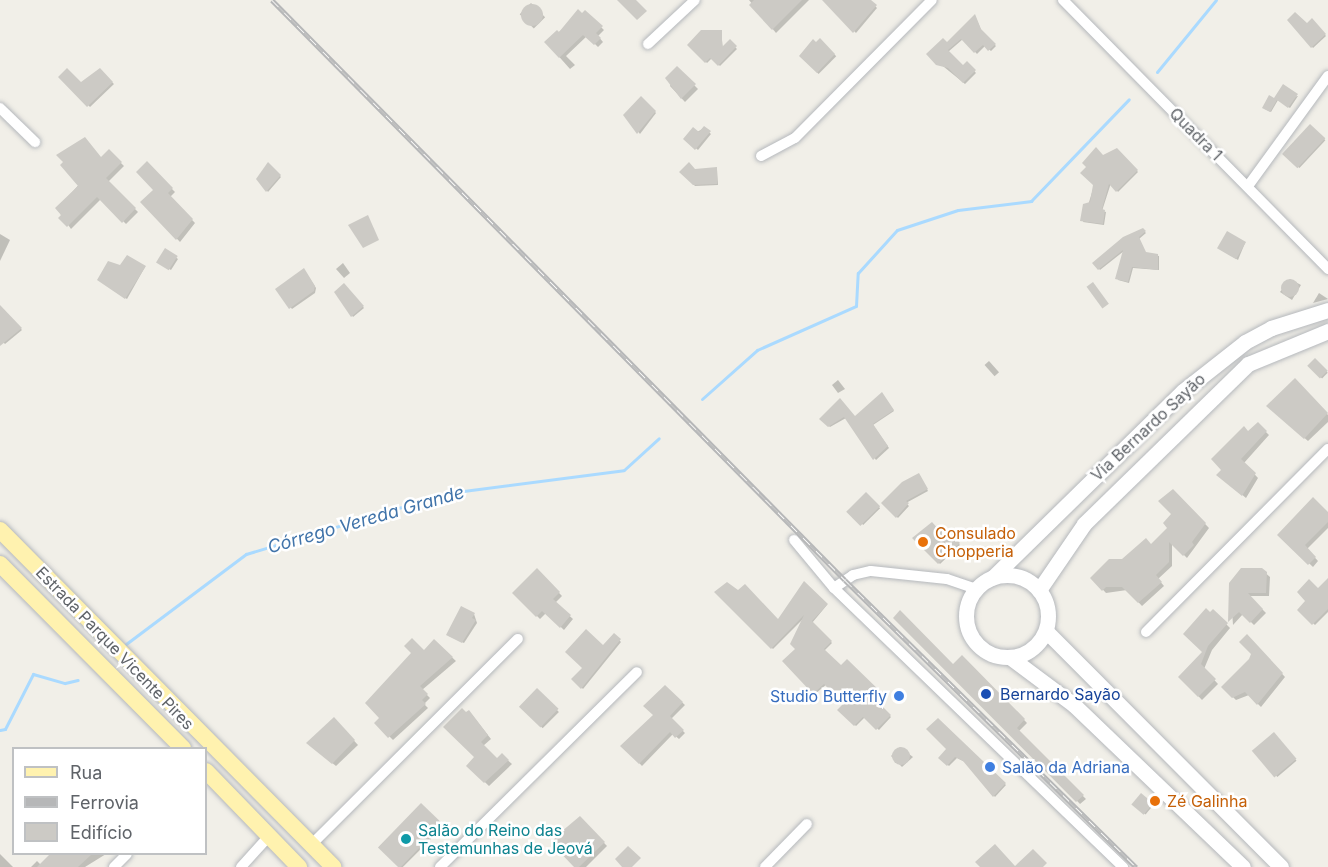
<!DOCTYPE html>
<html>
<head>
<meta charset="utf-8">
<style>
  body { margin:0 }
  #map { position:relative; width:1328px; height:867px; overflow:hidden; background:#f1efe8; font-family:Inter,sans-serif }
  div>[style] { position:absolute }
  .shadow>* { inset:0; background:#0003; transform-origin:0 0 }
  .stream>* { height:3px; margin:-1.5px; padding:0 1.5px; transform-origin:1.5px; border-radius:1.5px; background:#aadaff }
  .building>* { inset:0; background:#cccac5; transform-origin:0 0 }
  .round { border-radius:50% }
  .roads { filter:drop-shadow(0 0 2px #b5b8bc) drop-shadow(0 0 2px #b5b8bc) }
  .minor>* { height:10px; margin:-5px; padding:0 5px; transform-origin:5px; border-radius:5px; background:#fff }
  .secondary>* { height:15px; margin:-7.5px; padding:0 7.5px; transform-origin:7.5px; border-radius:7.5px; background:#fff }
  .secondary>.ring { margin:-7.5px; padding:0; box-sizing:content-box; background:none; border:15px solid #fff; border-radius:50% }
  .primary>* { height:16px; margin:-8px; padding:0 8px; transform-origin:8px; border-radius:8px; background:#fff2af }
  .rail>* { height:5px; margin-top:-2.5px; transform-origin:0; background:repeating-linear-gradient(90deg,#fff 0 9px,#b6b7b8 0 18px); box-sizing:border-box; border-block:2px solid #b6b7b8 }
  .dots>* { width:16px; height:16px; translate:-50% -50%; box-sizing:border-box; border:3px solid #fff; border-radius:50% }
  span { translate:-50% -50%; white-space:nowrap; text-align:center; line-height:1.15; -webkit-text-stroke:5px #fff; paint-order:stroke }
  .street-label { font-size:16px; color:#5f6368 }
  .food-label { font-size:16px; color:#c56008 }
  .left { translate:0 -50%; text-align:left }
  .transit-label { font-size:16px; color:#164399 }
  .shop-label { font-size:16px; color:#366cbe }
  .right { translate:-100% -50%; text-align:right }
  .culture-label { font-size:16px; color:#0d838f }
  .water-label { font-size:18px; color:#4174aa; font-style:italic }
  .legend { position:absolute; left:12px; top:747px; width:195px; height:108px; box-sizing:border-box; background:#fff; border:2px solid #bfc1c3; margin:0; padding:8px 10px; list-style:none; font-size:18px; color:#5f6368 }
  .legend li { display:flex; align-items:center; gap:12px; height:30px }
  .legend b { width:30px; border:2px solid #bfc1c3 }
</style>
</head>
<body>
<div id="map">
  <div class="shadow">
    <i style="clip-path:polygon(749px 0,809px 0,776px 33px)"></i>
    <i style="clip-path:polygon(869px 0,877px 8px,856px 33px,824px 1px)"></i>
    <i style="left:531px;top:3px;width:20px;height:16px;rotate:45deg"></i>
    <i style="clip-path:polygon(585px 12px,604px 30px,598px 36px,603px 42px,598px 47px,587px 36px,566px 56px,575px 65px,570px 69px,546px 42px)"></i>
    <i style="clip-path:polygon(975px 16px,982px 32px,996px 46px,991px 51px,985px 46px,977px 54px,963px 39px,948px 52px,963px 67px,967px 63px,976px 73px,965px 84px,928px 54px,943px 40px,947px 44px)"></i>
    <i style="clip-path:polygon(1289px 20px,1307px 25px,1312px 20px,1326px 36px,1313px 48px)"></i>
    <i style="clip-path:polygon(721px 31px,723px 49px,730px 42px,737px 49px,720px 66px,712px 58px,707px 63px,689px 45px)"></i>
    <i style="left:820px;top:40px;width:23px;height:25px;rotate:45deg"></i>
    <i style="clip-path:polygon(677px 68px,698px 89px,685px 102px,670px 86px)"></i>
    <i style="clip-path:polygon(99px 70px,114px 84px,90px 107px,60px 77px,81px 84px)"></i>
    <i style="clip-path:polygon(1298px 96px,1290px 108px,1278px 100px,1271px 112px,1265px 109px,1274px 100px)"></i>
    <i style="clip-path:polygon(641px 98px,656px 113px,640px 134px,625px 115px)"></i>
    <i style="left:1310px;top:126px;width:21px;height:38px;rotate:43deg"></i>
    <i style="clip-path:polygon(704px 128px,711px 134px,698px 150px,685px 139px)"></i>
    <i style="clip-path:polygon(1117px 150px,1138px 172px,1118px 192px,1111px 183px,1102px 211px,1106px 212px,1104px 225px,1083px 222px,1103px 156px)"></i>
    <i style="clip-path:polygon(109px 151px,124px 166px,108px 182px,138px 212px,126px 224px,101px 199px,71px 229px,57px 209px)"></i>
    <i style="clip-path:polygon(147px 164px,175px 192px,170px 197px,195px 223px,180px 242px,142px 202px,155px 190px)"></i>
    <i style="clip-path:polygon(268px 165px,281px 177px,268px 192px,258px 179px)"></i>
    <i style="clip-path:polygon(717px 169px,718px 185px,695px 186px,682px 172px)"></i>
    <i style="clip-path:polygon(1143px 230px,1146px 233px,1139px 239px,1146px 254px,1159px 256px,1159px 270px,1133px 268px,1129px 283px,1118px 280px,1124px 251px,1100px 270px,1094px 263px)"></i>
    <i style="clip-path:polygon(0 234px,10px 240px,0 261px)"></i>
    <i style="clip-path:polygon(1245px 243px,1238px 260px,1220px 249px)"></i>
    <i style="clip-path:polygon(165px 250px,178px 259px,171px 270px,159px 263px)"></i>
    <i style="clip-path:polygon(343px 263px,350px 273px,344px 278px,336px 269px)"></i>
    <i style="clip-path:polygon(145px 267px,127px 299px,100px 281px)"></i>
    <i style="clip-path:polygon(305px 271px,316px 288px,315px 293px,292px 309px,277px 289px)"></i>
    <i style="clip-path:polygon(1290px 279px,1301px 285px,1292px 300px,1280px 292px)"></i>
    <i style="clip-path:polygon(344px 285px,364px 308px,353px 317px,336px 293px)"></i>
    <i style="clip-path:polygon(1319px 293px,1328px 299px,1313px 303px)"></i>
    <i style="clip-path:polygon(0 308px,22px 330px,5px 344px,0 339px)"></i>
    <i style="left:1315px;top:360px;width:18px;height:8px;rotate:45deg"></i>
    <i style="left:989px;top:361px;width:15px;height:6px;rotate:48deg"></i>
    <i style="clip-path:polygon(838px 380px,845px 389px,838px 393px,832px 385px)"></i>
    <i style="clip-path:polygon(1295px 380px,1328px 415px,1328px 422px,1308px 441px,1272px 410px)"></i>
    <i style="clip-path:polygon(882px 394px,894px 411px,873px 425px,889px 448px,876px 460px,846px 418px,830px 427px,821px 419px,840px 400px,855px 418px)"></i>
    <i style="clip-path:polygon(1258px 424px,1269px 435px,1244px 463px,1258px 478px,1246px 498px,1222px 478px,1223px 470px)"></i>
    <i style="clip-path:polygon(920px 476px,928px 491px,906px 503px,909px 506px,898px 518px,883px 503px)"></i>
    <i style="clip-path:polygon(1173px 491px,1209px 528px,1187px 558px,1172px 543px,1172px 566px,1158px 579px,1164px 586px,1142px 606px,1127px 590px,1106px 593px,1092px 578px,1151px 546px,1169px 528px,1173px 514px)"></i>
    <i style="left:866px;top:494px;width:20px;height:24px;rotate:45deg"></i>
    <i style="clip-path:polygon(1328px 514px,1328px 528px,1307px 549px,1318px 561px,1313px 567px,1279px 535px)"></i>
    <i style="clip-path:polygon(946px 530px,960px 545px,940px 564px,915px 538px)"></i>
    <i style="clip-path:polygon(537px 570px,562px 596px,555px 603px,573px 619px,564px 630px,546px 613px,540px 619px,514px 593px)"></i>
    <i style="clip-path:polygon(1262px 570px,1270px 577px,1269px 596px,1249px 596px,1266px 613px,1254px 625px,1243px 614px,1233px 625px,1230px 583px)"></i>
    <i style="clip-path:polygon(1328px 580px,1328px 612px,1315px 625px,1299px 610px)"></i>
    <i style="clip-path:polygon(716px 592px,778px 621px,827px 605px,812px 623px,832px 643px,824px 651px,841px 667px,859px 673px,883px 697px,877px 703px,891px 717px,879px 730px,865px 717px,856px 726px,839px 710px,845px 704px,827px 684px,815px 694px,784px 661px,797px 649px,804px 618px,773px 649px)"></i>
    <i style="clip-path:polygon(1213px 611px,1230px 628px,1212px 650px,1204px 669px,1218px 684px,1202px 700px,1180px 677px,1204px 652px)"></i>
    <i style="clip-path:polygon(474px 614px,477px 623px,464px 643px,449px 636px)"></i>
    <i style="clip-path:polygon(896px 616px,953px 666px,962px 657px,1027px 723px,1018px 732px,1086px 799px,1080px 804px)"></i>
    <i style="clip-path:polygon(614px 635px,621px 642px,583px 689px,573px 679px)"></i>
    <i style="clip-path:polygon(1247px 636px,1285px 677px,1261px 707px,1249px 695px,1236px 700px,1223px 687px,1250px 659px,1253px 654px)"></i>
    <i style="clip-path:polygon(434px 641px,456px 661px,422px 690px,430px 698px,424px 704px,428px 708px,393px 740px,376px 723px)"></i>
    <i style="clip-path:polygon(665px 687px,685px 705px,671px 719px,685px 733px,679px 739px,673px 734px,642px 766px,623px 746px,655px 715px)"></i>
    <i style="left:537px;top:690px;width:31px;height:23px;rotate:45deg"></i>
    <i style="clip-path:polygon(472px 715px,491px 739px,483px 746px,497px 760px,502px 755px,512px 764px,489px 786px,468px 766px,477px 757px)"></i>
    <i style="clip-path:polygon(334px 719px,358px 745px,336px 766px,312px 747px)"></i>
    <i style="clip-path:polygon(938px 720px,1006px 785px,995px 797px,965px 762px,957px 758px,949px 766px,940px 758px,948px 749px)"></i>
    <i style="left:1274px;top:734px;width:35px;height:25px;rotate:50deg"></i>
    <i style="clip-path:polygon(900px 747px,913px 757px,902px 767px,891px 756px)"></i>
    <i style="left:1141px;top:795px;width:16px;height:12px;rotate:40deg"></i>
    <i style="left:421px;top:805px;width:31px;height:59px;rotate:45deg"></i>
    <i style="clip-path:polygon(580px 818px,607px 846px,586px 867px,576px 867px)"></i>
    <i style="clip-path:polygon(0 854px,13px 867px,0 867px)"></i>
    <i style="clip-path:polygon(65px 854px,106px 854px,85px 867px,31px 867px,37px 861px,41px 865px,63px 867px)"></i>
  </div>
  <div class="stream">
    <i style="left:1157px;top:72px;width:93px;rotate:-50.7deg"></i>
    <i style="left:702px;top:399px;width:74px;rotate:-41.7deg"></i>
    <i style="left:757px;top:350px;width:108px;rotate:-24deg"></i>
    <i style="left:856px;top:306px;width:33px;rotate:-87deg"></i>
    <i style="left:858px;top:273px;width:58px;rotate:-47.8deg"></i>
    <i style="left:897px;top:230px;width:64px;rotate:-18.2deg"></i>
    <i style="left:958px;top:210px;width:74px;rotate:-7deg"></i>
    <i style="left:1031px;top:201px;width:141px;rotate:-46.1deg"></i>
    <i style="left:126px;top:644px;width:150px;rotate:-36.9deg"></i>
    <i style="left:246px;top:554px;width:211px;rotate:-16.8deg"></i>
    <i style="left:448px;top:493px;width:177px;rotate:-7.4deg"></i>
    <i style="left:624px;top:470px;width:47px;rotate:-42.4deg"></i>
    <i style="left:0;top:730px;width:5px;rotate:-11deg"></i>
    <i style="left:5px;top:729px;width:62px;rotate:-63deg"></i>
    <i style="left:33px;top:674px;width:33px;rotate:16deg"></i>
    <i style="left:65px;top:683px;width:13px;rotate:-13deg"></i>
  </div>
  <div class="building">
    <i style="clip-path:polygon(617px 0,636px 0,647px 11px,637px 20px)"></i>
    <i style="clip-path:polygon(754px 0,802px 0,772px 30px,749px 5px)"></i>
    <i style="clip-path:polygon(822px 0,871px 0,877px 5px,853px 33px)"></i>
    <i class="round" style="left:521px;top:4px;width:22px;height:22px"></i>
    <i style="clip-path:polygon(578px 9px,582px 13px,585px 10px,603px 26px,596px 33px,601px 38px,594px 45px,583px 35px,559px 58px,544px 42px,557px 30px,559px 32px)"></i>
    <i style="clip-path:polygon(1295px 12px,1307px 23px,1312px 18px,1326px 34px,1311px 48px,1287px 20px)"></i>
    <i style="clip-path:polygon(975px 14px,981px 29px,996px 44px,988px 51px,983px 45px,974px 53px,961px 39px,948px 50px,963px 65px,967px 61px,976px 70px,963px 83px,948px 68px,936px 65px,926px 54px,943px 38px,947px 42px)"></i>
    <i style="clip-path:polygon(701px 30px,722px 30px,722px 47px,730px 39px,737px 46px,718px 66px,710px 58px,705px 63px,687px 45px)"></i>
    <i style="clip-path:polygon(820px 38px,835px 54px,817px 73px,799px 56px,813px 39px,816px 42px)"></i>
    <i style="clip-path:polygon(677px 66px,696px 84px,681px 99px,665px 78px)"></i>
    <i style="clip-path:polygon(67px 68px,81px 82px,100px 68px,113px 82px,87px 107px,58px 77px)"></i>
    <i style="clip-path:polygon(1283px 84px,1298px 94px,1288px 108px,1277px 100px,1270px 112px,1262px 108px,1269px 95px,1274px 98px)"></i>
    <i style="clip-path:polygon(641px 96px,656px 111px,637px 134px,623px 115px)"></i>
    <i style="left:1310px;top:124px;width:21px;height:41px;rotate:43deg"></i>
    <i style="clip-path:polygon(704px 126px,711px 131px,695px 150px,683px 139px,693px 127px,699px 132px)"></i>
    <i style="clip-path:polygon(85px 137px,101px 157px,109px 149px,122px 162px,106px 178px,136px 208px,122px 223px,97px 197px,67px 227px,58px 218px,61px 215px,55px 208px,78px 186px,60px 165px,63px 162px,56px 155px)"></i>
    <i style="clip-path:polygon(1096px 147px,1103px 155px,1117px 148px,1138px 170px,1116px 192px,1109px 184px,1102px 209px,1105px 210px,1103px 224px,1080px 221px,1083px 204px,1090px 202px,1093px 185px,1080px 173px,1086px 167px,1082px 163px)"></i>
    <i style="clip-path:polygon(147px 161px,173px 188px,168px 193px,193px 219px,176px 240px,140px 202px,153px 190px,136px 172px)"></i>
    <i style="clip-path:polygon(268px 162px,281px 175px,266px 192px,256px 179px)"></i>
    <i style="clip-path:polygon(689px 162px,695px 169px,717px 167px,717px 184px,693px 185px,679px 172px)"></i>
    <i style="clip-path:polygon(368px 215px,379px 240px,363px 248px,348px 225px)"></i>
    <i style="clip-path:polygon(1143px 228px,1146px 231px,1139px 237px,1146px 252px,1158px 254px,1158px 270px,1132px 267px,1128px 282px,1115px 279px,1123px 250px,1098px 270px,1092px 263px,1123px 237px)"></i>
    <i style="left:1227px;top:231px;width:22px;height:20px;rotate:30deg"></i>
    <i style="left:165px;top:248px;width:15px;height:17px;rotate:32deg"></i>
    <i style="clip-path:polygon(127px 255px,146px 266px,125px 299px,97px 280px,108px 261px,120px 265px)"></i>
    <i style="clip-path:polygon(304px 268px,315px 286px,314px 291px,289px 309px,275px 289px)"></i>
    <i class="round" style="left:1281px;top:279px;width:18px;height:18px"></i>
    <i style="left:1093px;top:282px;width:27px;height:8px;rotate:54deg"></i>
    <i style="clip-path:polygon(344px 283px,364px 306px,351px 317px,334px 292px)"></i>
    <i style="clip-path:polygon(0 305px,22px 328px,0 346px)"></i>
    <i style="left:1315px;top:358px;width:18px;height:11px;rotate:45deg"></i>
    <i style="clip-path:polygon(1295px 378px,1328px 413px,1304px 439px,1266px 406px)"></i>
    <i style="clip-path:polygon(882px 392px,894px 410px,873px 424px,888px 446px,873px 460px,844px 417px,828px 427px,819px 419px,840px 398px,855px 416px)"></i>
    <i style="clip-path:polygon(1258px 422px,1267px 431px,1241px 459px,1256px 473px,1242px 496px,1216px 475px,1221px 470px,1211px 459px,1244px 426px,1248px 431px)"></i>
    <i style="clip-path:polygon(919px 473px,928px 489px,906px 501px,909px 503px,896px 518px,881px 503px,902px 482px)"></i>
    <i style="clip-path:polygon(1173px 489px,1206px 523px,1192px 542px,1194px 545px,1183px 556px,1169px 542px,1169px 562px,1156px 575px,1162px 582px,1138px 603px,1122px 587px,1106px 587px,1102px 591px,1090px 578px,1109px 559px,1122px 559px,1146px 538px,1151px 544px,1167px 528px,1163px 523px,1171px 514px,1158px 501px)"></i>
    <i style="left:866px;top:492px;width:20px;height:28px;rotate:45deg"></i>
    <i style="clip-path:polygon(1313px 497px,1328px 512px,1328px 522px,1305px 545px,1316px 557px,1308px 565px,1277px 535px)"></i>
    <i style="clip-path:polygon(932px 522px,941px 532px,946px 528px,960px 543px,938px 564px,912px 538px)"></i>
    <i style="clip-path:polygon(537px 568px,560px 592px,553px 599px,571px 615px,560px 628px,542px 611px,536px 617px,512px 593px)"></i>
    <i style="clip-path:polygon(1241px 568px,1262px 568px,1267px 572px,1266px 593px,1248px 593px,1263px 609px,1250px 623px,1239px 612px,1228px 622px,1229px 583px)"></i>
    <i style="clip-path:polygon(1328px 578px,1328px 609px,1312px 625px,1297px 610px,1305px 601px,1297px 592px,1309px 579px,1318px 588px)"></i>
    <i style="clip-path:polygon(804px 581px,828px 604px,812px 621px,832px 641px,824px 649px,841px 665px,847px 659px,883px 694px,877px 701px,891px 715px,876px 730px,863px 717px,854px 726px,837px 710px,843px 704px,824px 684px,813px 694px,782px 661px,795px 649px,790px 644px,804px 615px,771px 649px,714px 592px,727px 582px,738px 590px,745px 584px,778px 619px)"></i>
    <i style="clip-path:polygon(461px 606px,475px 613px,472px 618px,476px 620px,462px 643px,446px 635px)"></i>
    <i style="clip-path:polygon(1206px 608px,1210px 612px,1213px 609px,1228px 623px,1208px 646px,1201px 664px,1216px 679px,1198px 697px,1178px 677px,1202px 652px,1183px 634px)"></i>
    <i style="clip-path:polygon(900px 610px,953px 664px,962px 655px,1025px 719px,1017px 728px,1084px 795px,1076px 802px,893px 618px)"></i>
    <i style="clip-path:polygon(586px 629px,603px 645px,614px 633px,621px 639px,581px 689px,571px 679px,582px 668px,565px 652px)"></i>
    <i style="clip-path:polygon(1247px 634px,1283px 673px,1257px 705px,1245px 692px,1232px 698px,1221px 687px,1249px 659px,1251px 654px,1239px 642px)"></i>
    <i style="clip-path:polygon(412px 638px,424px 650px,434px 639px,453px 657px,420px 686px,428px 694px,422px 700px,426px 704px,388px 738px,374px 723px,379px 718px,365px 703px,411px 653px,404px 646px)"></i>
    <i style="clip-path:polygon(665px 685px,683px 702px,670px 716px,684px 730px,675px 738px,670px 732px,639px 764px,620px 746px,653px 715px,643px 706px)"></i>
    <i style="left:537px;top:688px;width:30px;height:26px;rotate:44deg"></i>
    <i style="clip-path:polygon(462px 708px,466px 712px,469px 710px,488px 735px,481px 742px,497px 758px,502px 753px,509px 760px,484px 783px,466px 766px,474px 757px,443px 727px)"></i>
    <i style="clip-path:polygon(334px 717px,355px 740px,332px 764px,306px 743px)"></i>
    <i style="clip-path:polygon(938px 718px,1006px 783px,993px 797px,963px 761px,955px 757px,947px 766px,938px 758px,946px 749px,926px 729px)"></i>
    <i style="left:1274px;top:732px;width:35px;height:29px;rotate:50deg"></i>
    <i class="round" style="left:892px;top:747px;width:18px;height:18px"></i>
    <i style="left:1141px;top:793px;width:16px;height:15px;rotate:40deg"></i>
    <i style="left:421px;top:803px;width:30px;height:62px;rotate:44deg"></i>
    <i style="clip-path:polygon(580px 816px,605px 842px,579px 867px,574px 867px,552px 844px,555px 837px)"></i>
    <i style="clip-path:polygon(995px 844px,1015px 866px,1033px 849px,1047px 863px,1043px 867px,980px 867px,975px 862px)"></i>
    <i style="clip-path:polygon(628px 846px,641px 858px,632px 867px,622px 867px,615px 859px)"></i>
    <i style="clip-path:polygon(50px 854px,92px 854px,78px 867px,37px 867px)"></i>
  </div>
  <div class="roads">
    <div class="minor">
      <i style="left:1063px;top:0;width:378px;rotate:45.4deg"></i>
      <i style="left:648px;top:44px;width:64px;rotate:-43.1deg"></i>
      <i style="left:0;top:108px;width:49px;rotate:44.2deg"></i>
      <i style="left:761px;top:156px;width:38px;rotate:-28deg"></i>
      <i style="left:795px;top:138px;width:194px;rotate:-45.2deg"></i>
      <i style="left:1248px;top:186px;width:136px;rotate:-54deg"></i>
      <i style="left:794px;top:540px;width:62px;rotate:50.2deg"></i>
      <i style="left:834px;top:588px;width:402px;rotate:44deg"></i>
      <i style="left:834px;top:588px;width:23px;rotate:-34deg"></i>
      <i style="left:853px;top:575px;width:18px;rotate:-13deg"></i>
      <i style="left:871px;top:571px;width:76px;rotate:6deg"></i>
      <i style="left:947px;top:579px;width:31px;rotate:19deg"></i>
      <i style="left:1146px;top:632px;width:258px;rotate:-45.2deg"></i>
      <i style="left:311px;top:845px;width:292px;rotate:-44.9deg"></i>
      <i style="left:114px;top:867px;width:18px;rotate:-45deg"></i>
      <i style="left:241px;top:867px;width:42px;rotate:-47.9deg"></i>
      <i style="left:440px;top:867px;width:277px;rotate:-44.7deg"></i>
      <i style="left:765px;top:867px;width:60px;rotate:-45.7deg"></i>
    </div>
    <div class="secondary">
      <i class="ring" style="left:966px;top:575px;width:67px;height:67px"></i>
      <i style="left:992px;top:578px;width:267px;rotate:-44.4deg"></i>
      <i style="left:1183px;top:391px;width:79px;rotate:-38.3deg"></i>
      <i style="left:1245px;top:342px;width:30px;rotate:-28deg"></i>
      <i style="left:1271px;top:328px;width:60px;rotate:-17.5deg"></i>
      <i style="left:1039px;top:590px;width:80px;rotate:-55.7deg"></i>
      <i style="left:1084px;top:524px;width:229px;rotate:-44.3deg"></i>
      <i style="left:1248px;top:364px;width:87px;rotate:-22.4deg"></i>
      <i style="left:1046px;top:631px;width:333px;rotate:45.1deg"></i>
      <i style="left:1011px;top:658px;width:79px;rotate:36.7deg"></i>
      <i style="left:1074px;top:705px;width:234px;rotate:43.8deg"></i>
    </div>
    <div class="primary">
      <i style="left:0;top:530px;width:474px;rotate:45.3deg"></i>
      <i style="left:0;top:564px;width:260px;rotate:45.2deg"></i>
      <i style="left:206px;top:771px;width:134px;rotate:45.9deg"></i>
    </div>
  </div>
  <div class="rail">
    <i style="left:272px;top:0;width:815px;rotate:45.35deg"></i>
    <i style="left:845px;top:580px;width:409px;rotate:44.6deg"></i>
  </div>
  <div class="dots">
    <i style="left:923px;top:542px;background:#e8710a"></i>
    <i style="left:986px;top:694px;background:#1a4fb4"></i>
    <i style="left:899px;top:696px;background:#3f7fe0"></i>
    <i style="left:990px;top:767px;background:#3f7fe0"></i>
    <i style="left:1155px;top:801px;background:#e8710a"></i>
    <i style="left:406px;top:839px;background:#0f9aa8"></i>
  </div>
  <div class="street-label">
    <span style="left:1196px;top:134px;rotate:45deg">Quadra 1</span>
    <span style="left:1148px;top:427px;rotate:-43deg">Via Bernardo Sayão</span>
    <span style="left:115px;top:648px;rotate:46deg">Estrada Parque Vicente Pires</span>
  </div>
  <div class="food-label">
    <span class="left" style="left:935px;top:542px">Consulado<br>Chopperia</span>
    <span class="left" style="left:1167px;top:801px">Zé Galinha</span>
  </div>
  <div class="transit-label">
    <span class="left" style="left:1000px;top:694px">Bernardo Sayão</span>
  </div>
  <div class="shop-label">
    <span class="right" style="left:887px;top:696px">Studio Butterfly</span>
    <span class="left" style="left:1002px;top:767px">Salão da Adriana</span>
  </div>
  <div class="culture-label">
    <span class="left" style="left:418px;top:839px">Salão do Reino das<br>Testemunhas de Jeová</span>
  </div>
  <div class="water-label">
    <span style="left:366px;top:520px;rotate:-16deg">Córrego Vereda Grande</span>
  </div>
  <ul class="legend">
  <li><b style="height:8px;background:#fff2af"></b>Rua</li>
  <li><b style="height:8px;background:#b6b7b8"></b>Ferrovia</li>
  <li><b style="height:16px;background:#cccac5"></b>Edifício</li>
  </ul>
</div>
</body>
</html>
